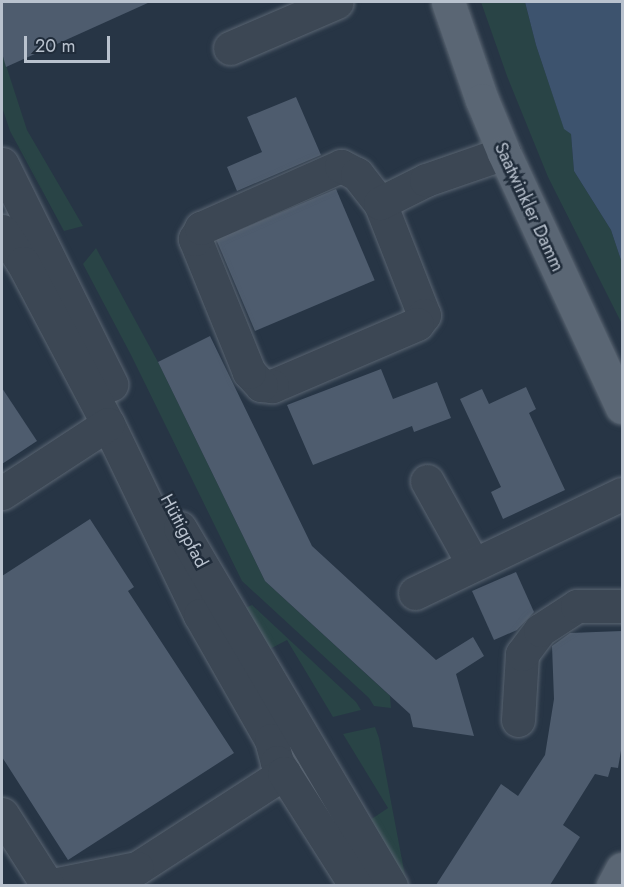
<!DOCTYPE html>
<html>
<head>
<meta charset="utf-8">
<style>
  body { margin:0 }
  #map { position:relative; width:624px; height:887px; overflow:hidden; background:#273545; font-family:Jost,sans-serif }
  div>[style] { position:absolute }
  .green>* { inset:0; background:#294446 }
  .water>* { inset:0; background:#3d536e }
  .building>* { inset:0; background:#4e5c6e; transform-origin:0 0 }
  .roads { filter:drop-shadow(0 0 2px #5a6572) drop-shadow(0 0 2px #5a6572) }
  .minor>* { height:33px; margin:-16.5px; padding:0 16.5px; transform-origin:16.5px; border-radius:16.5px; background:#3c4754 }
  .major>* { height:33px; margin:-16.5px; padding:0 16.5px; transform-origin:16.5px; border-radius:16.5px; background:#5a6674 }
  span { translate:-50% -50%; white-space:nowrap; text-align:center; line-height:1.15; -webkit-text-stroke:5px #202c3a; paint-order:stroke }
  .street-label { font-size:18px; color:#b9c2ce }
  .frame { position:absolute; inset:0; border:3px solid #b9c2ce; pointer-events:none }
  .scale { position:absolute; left:24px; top:36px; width:86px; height:27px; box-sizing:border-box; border:3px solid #b9c2ce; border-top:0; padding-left:8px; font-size:18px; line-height:21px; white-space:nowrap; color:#b9c2ce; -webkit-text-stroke:4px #202c3a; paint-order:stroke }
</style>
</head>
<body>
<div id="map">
  <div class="green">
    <i style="clip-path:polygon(481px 2px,525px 2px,536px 45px,564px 128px,571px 134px,574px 171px,611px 230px,622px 263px,622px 324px,548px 177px,507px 76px)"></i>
    <i style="clip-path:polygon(2px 53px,27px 130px,83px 226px,64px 231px,10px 131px,2px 107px)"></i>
    <i style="clip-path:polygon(96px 248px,158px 362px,265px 581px,390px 696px,391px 708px,374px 706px,369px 698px,242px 581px,131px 355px,83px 264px)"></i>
    <i style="clip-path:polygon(252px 605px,356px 702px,361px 710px,333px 717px,287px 640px,268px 650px,243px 609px)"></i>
    <i style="clip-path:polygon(375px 727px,379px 738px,406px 881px,370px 820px,388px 808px,343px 734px)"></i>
  </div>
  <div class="water">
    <i style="clip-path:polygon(525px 2px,622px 2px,622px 263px,611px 230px,574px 171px,571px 134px,564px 129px,536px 45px)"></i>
  </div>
  <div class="building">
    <i style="clip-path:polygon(2px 2px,150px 2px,6px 67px,2px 53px)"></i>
    <i style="clip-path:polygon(296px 97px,321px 155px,237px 191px,227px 167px,262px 152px,247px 117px)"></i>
    <i style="left:336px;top:189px;width:99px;height:130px;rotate:67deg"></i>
    <i style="clip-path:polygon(210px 336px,312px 546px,436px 660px,473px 637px,484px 656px,456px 674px,474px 736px,413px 727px,410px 714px,265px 581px,158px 362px)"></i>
    <i style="clip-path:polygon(381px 369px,393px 399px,437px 382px,451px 418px,414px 432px,412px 426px,313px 465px,287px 405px)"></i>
    <i style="clip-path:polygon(526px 387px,536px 409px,529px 413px,565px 490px,503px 519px,491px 492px,501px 487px,460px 399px,482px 389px,489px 404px)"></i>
    <i style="clip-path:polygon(2px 388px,37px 441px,2px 464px)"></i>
    <i style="clip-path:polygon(90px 519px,134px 587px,128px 591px,234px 753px,68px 860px,2px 757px,2px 576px)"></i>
    <i style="clip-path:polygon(516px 572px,534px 612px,517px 630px,494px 640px,472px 591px)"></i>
    <i style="clip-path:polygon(622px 631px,622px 745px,618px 768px,611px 767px,608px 777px,595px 774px,563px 825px,580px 837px,550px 885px,436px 885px,501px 784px,518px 796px,545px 755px,554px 699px,552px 646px,570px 633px)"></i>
  </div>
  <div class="roads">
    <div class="minor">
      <i style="left:230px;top:48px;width:116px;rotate:-23.3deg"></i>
      <i style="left:2px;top:164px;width:246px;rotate:63.6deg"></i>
      <i style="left:380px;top:203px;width:120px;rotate:68.6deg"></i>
      <i style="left:424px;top:315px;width:11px;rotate:128deg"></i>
      <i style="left:417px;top:324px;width:158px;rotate:156.8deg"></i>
      <i style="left:272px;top:386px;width:11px;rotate:-175deg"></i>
      <i style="left:261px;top:385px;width:18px;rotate:-133deg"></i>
      <i style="left:249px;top:372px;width:144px;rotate:-112.1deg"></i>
      <i style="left:195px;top:239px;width:13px;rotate:-61deg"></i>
      <i style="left:201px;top:228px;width:153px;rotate:-23.9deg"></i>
      <i style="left:341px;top:166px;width:18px;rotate:27deg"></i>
      <i style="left:357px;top:174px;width:37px;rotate:52deg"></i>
      <i style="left:380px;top:203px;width:51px;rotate:-26.6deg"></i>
      <i style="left:426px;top:180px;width:83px;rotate:-19.1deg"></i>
      <i style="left:2px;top:231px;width:38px;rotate:57deg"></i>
      <i style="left:23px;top:263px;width:182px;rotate:62.2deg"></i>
      <i style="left:108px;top:424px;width:212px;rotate:64.3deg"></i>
      <i style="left:200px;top:615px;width:144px;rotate:60.4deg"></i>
      <i style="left:271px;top:740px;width:23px;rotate:75deg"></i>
      <i style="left:277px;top:762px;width:13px;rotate:58deg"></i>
      <i style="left:284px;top:773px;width:175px;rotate:147.1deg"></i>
      <i style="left:137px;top:868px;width:91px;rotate:168.6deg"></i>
      <i style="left:427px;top:481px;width:95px;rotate:61deg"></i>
      <i style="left:2px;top:493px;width:126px;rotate:-33.1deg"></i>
      <i style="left:180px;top:528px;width:416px;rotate:59.5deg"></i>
      <i style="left:415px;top:593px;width:229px;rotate:-25.6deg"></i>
      <i style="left:518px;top:720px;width:66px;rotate:-86.5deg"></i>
      <i style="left:522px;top:654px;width:30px;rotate:-53deg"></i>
      <i style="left:540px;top:630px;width:44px;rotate:-33deg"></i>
      <i style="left:577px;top:606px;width:45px"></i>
      <i style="left:284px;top:773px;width:134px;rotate:57.5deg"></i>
      <i style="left:2px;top:814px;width:85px;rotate:57.4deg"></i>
    </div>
    <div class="major">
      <i style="left:448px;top:2px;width:104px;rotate:70.9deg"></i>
      <i style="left:482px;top:100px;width:57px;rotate:67.5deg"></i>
      <i style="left:504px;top:153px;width:280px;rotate:65.1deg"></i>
      <i style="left:613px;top:886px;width:19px;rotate:-62deg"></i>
    </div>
  </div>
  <div class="street-label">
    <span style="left:529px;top:207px;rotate:65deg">Saatwinkler Damm</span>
    <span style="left:184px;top:531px;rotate:62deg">Hüttigpfad</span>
  </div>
  <div class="frame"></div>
  <div class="scale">20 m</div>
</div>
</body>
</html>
